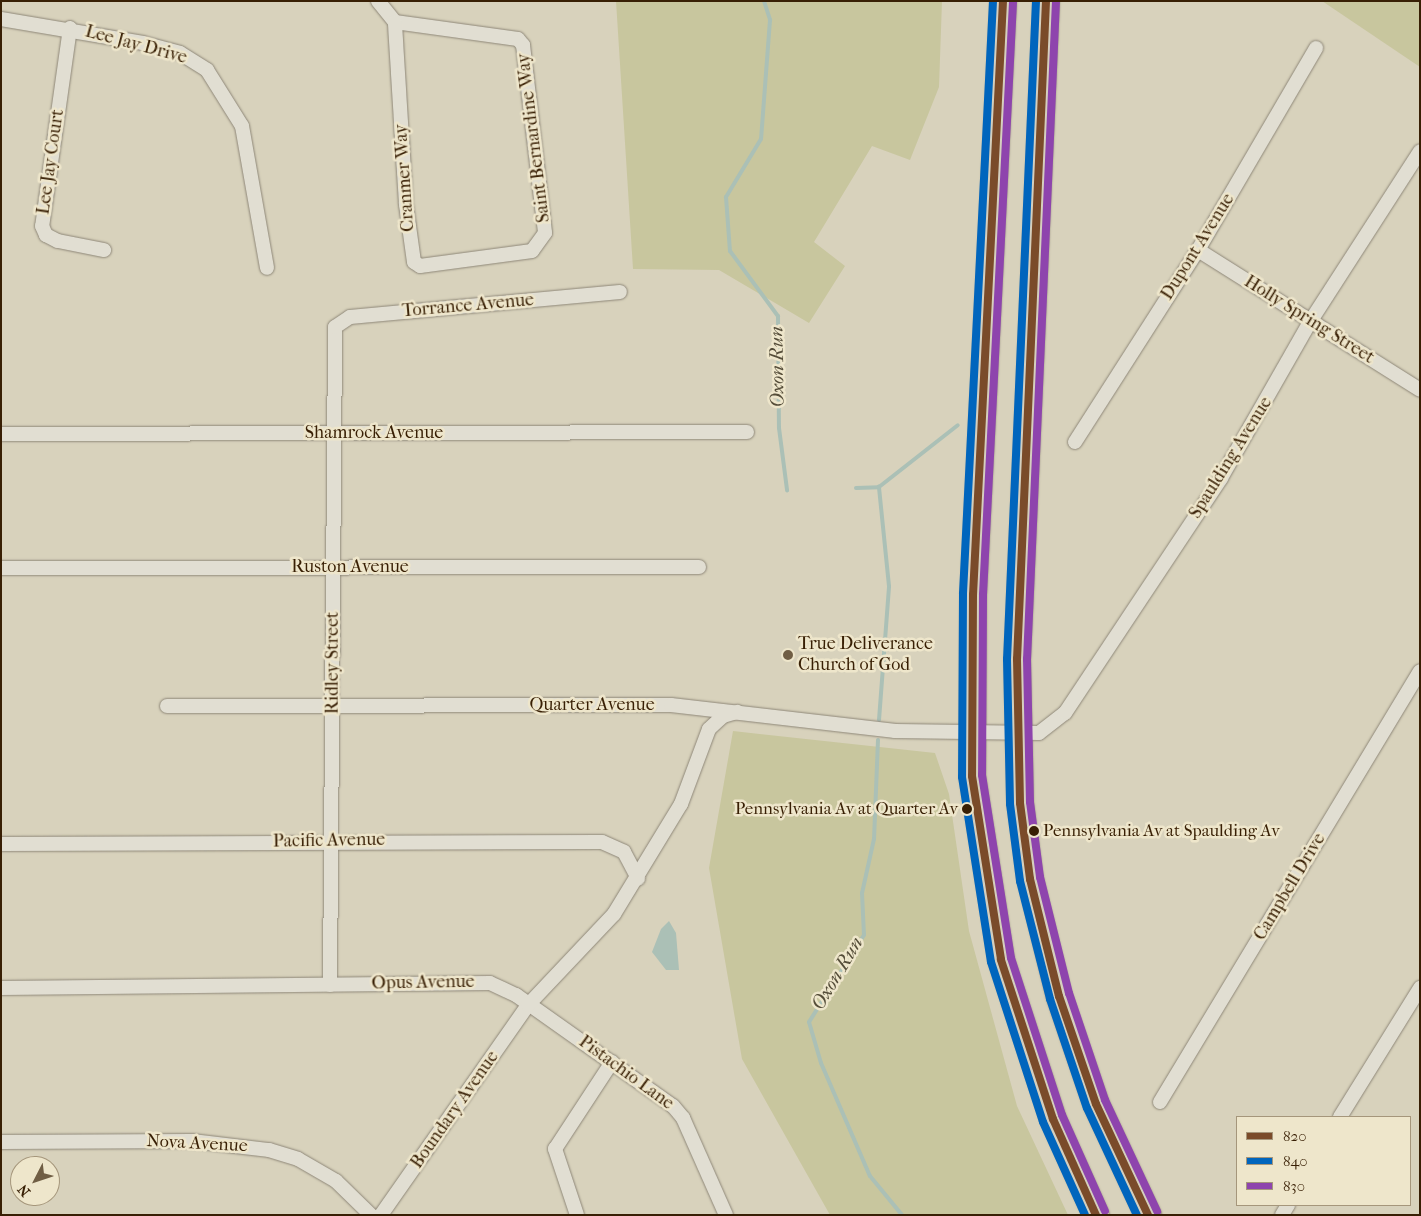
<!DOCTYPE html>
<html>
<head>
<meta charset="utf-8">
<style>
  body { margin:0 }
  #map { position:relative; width:1421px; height:1216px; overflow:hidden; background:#d8d2bc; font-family:"IM FELL French Canon",serif }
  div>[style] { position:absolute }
  .green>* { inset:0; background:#c8c69e }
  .water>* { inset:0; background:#abc0b6 }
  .stream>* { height:4px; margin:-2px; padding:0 2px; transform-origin:2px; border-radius:2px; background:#abc0b6 }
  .roads { filter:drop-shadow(0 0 1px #8e8778) drop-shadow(0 0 1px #8e8778) }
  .street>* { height:14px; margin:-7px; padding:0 7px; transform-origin:7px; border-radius:7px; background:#e1ded2 }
  .highway>* { height:25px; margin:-12.5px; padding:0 12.5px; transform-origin:12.5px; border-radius:12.5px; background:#d5cfbe }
  .bus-1>* { height:8px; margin:-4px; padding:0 4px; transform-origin:4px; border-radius:4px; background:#7a4b2a }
  .bus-2>* { height:8px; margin:-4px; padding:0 4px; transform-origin:4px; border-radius:4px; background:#0065bd }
  .bus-3>* { height:8px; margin:-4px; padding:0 4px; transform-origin:4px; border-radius:4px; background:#8e44ad }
  .dots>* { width:14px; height:14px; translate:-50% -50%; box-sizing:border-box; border:2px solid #eee6cb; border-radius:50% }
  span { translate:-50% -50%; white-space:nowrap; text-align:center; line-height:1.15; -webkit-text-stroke:5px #eee6cb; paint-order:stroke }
  .bus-label { font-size:17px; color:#381f04 }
  .right { translate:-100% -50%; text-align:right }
  .left { translate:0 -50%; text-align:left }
  .street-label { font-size:18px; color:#381f04 }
  .poi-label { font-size:18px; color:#381f04 }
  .water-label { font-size:19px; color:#554d39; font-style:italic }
  .frame { position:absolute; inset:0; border:2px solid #381f04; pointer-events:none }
  .legend { position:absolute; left:1236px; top:1116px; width:175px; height:90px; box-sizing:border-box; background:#eee6cb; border:1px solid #a5967b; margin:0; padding:6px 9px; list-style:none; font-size:15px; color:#381f04 }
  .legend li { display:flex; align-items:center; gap:10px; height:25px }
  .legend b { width:25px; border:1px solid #a5967b }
  .north { position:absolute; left:10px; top:1156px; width:50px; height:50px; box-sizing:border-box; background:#eee6cb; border:1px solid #a5967b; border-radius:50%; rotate:229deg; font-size:14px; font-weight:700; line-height:20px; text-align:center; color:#381f04 }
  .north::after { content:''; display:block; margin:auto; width:18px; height:22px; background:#705e44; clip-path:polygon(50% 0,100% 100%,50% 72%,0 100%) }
</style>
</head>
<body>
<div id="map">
  <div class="green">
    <i style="clip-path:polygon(616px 1px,942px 1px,939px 87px,910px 160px,872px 146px,814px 242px,845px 266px,809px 323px,719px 270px,633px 269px)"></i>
    <i style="clip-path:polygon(1322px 1px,1420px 1px,1420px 67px)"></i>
    <i style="clip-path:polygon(733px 731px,935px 753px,949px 794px,969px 931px,1017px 1106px,1068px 1215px,830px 1215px,742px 1059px,709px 868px)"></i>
  </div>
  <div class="water">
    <i style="clip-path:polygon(669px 921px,676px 933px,679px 970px,666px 970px,652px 952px,661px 929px)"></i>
  </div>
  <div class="stream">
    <i style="left:764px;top:1px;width:20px;rotate:72deg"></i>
    <i style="left:770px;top:20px;width:119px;rotate:94.3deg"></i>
    <i style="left:761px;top:139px;width:68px;rotate:121.1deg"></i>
    <i style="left:726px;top:197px;width:54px;rotate:85.8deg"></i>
    <i style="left:730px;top:251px;width:81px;rotate:53.6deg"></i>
    <i style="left:778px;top:316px;width:112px;rotate:89.5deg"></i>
    <i style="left:779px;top:428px;width:63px;rotate:82.6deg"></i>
    <i style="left:856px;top:488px;width:23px;rotate:-2deg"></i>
    <i style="left:879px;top:720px;width:134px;rotate:-85.7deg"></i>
    <i style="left:889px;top:586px;width:100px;rotate:-95.8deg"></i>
    <i style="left:879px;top:487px;width:100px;rotate:-38.1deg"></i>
    <i style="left:878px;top:740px;width:99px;rotate:92.3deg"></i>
    <i style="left:874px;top:839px;width:55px;rotate:102.5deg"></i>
    <i style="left:862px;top:893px;width:42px;rotate:87.3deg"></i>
    <i style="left:864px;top:935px;width:103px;rotate:122.3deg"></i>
    <i style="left:809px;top:1022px;width:43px;rotate:73.7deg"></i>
    <i style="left:821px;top:1063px;width:123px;rotate:66.6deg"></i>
    <i style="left:870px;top:1176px;width:50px;rotate:50.6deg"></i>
  </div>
  <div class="roads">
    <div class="street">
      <i style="left:378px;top:1px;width:27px;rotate:51deg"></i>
      <i style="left:1px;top:19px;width:144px;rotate:9.6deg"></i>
      <i style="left:143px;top:43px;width:38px;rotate:15deg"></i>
      <i style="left:180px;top:53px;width:32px;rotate:32deg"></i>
      <i style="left:207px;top:70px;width:66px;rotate:58deg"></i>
      <i style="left:242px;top:126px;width:144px;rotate:80deg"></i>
      <i style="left:395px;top:22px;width:124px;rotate:7.9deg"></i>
      <i style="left:518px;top:39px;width:8px;rotate:50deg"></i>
      <i style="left:523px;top:45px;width:189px;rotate:83.3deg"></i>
      <i style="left:545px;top:233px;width:22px;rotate:126deg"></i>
      <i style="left:532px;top:251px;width:113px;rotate:172.4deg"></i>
      <i style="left:420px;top:266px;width:7px;rotate:-146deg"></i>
      <i style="left:414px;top:262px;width:59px;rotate:-97.9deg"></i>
      <i style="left:406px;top:204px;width:182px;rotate:-93.5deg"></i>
      <i style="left:70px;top:28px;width:200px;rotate:98deg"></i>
      <i style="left:42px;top:226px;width:10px;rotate:66deg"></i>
      <i style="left:46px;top:235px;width:13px;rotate:27deg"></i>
      <i style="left:58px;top:241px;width:47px;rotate:11.1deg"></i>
      <i style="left:1198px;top:250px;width:262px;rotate:32.2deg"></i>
      <i style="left:1px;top:434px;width:746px;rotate:-0.15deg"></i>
      <i style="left:1075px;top:442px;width:228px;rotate:-57.4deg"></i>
      <i style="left:1198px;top:250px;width:234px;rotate:-59.7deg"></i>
      <i style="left:1px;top:568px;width:698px;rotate:-0.08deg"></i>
      <i style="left:167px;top:706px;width:504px;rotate:-0.11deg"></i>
      <i style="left:671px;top:705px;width:226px;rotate:6.6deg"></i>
      <i style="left:895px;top:731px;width:144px;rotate:0.8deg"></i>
      <i style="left:1039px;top:733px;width:33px;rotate:-38deg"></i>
      <i style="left:1065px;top:713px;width:282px;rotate:-56.4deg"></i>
      <i style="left:1221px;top:478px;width:180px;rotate:-60.3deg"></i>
      <i style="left:1310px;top:322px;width:203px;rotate:-57.2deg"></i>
      <i style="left:1px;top:844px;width:601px;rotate:-0.19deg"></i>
      <i style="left:602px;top:842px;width:24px;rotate:24deg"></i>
      <i style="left:624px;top:852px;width:30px;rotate:62deg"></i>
      <i style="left:330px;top:985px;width:658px;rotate:-89.56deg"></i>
      <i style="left:335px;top:327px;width:18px;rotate:-34deg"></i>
      <i style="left:350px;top:317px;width:271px;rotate:-5.3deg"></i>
      <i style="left:1px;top:988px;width:489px;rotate:-0.6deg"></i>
      <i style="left:490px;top:983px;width:29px;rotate:25deg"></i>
      <i style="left:516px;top:995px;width:192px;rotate:35.3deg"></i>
      <i style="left:673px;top:1106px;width:16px;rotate:50deg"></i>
      <i style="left:683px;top:1118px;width:106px;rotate:66.1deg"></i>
      <i style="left:1160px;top:1102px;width:503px;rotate:-58.9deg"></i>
      <i style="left:1340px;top:1117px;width:152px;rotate:-58.2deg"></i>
      <i style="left:1px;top:1142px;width:191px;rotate:-0.3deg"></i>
      <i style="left:192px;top:1141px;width:78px;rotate:6.7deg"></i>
      <i style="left:269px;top:1150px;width:30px;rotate:17deg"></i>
      <i style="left:298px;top:1159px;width:44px;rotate:30.1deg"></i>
      <i style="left:336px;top:1181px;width:49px;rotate:44.2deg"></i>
      <i style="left:381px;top:1215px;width:256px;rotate:-55deg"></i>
      <i style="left:528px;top:1005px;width:125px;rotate:-46.6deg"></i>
      <i style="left:614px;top:914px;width:129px;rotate:-58.7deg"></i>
      <i style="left:681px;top:804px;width:80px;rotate:-69.5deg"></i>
      <i style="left:709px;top:729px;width:19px;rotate:-43deg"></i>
      <i style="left:723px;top:716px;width:15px;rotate:-16deg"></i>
      <i style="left:577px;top:1215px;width:70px;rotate:-108.4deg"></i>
      <i style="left:555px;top:1149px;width:104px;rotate:-56.8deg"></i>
      <i style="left:1282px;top:1215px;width:12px;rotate:-59deg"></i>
    </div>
    <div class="highway">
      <i style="left:1003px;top:1px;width:595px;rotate:92.89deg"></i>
      <i style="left:973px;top:595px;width:181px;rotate:90.3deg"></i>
      <i style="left:972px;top:776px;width:186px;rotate:81deg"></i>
      <i style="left:1001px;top:960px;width:167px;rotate:71.9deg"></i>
      <i style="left:1053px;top:1119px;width:105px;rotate:65.9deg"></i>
      <i style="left:1046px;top:1px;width:659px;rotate:92.52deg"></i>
      <i style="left:1017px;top:659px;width:144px;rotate:88.8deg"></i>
      <i style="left:1020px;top:803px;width:77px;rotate:82.5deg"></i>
      <i style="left:1030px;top:879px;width:121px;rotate:76.1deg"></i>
      <i style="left:1059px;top:996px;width:114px;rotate:71.1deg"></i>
      <i style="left:1096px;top:1104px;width:123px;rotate:64.9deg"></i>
    </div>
  </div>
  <div class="bus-1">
    <i style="left:1003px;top:1px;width:595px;rotate:92.89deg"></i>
    <i style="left:973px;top:595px;width:181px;rotate:90.3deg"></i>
    <i style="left:972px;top:776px;width:186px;rotate:81deg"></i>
    <i style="left:1001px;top:960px;width:167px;rotate:71.9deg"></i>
    <i style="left:1053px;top:1119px;width:105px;rotate:65.9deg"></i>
    <i style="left:1046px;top:1px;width:659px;rotate:92.52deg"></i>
    <i style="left:1017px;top:659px;width:144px;rotate:88.8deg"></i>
    <i style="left:1020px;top:803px;width:77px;rotate:82.5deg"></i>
    <i style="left:1030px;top:879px;width:121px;rotate:76.1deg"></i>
    <i style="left:1059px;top:996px;width:114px;rotate:71.1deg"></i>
    <i style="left:1096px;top:1104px;width:123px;rotate:64.9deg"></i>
  </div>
  <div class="bus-2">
    <i style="left:993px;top:1px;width:594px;rotate:92.9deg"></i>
    <i style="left:963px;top:594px;width:183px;rotate:90.3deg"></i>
    <i style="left:962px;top:777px;width:187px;rotate:81.1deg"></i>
    <i style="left:991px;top:962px;width:168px;rotate:72deg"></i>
    <i style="left:1043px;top:1122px;width:102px;rotate:65.7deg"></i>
    <i style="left:1036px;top:1px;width:659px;rotate:92.52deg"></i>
    <i style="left:1007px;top:659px;width:145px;rotate:88.8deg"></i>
    <i style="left:1010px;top:804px;width:78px;rotate:82.6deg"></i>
    <i style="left:1020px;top:881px;width:122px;rotate:75.7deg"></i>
    <i style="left:1050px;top:999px;width:115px;rotate:71.3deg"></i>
    <i style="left:1087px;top:1108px;width:118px;rotate:65deg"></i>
  </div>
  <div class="bus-3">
    <i style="left:1056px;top:1px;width:659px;rotate:92.52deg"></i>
    <i style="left:1027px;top:659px;width:143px;rotate:88.8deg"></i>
    <i style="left:1030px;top:802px;width:76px;rotate:82.4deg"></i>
    <i style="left:1040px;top:877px;width:120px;rotate:76deg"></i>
    <i style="left:1069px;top:993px;width:113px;rotate:71.4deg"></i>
    <i style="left:1105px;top:1100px;width:123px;rotate:64.9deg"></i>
    <i style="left:1013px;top:2px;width:594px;rotate:92.9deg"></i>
    <i style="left:983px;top:595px;width:180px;rotate:90.3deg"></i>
    <i style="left:982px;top:775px;width:185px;rotate:81deg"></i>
    <i style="left:1011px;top:958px;width:165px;rotate:72deg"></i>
    <i style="left:1062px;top:1115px;width:105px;rotate:65.9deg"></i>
  </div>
  <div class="dots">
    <i style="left:788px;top:655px;background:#705e44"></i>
    <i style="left:967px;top:809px;background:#381f04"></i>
    <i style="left:1034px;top:831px;background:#381f04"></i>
  </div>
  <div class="bus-label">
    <span class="right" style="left:958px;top:809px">Pennsylvania Av at Quarter Av</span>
    <span class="left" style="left:1043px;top:831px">Pennsylvania Av at Spaulding Av</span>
  </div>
  <div class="street-label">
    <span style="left:136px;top:45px;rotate:15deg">Lee Jay Drive</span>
    <span style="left:534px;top:138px;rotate:-97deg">Saint Bernardine Way</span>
    <span style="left:51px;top:162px;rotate:-82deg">Lee Jay Court</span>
    <span style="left:405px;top:178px;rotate:-94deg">Cranmer Way</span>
    <span style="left:1198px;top:247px;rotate:-58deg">Dupont Avenue</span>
    <span style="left:468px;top:306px;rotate:-5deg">Torrance Avenue</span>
    <span style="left:1309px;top:320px;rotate:32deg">Holly Spring Street</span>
    <span style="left:374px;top:433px">Shamrock Avenue</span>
    <span style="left:1231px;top:458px;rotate:-58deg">Spaulding Avenue</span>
    <span style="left:350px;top:567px">Ruston Avenue</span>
    <span style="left:333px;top:663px;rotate:-90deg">Ridley Street</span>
    <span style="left:592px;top:705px">Quarter Avenue</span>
    <span style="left:329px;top:841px;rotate:-1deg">Pacific Avenue</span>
    <span style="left:1290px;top:887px;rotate:-59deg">Campbell Drive</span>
    <span style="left:423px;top:983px;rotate:-1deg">Opus Avenue</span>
    <span style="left:626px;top:1073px;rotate:36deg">Pistachio Lane</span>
    <span style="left:455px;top:1110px;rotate:-55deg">Boundary Avenue</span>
    <span style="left:197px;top:1144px;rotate:3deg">Nova Avenue</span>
  </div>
  <div class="poi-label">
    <span class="left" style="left:798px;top:655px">True Deliverance<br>Church of God</span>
  </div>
  <div class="water-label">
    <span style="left:778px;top:367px;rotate:-91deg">Oxon Run</span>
    <span style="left:838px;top:974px;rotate:-59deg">Oxon Run</span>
  </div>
  <div class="frame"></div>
  <ul class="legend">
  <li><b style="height:6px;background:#7a4b2a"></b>820</li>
  <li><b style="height:6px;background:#0065bd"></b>840</li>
  <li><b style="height:6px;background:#8e44ad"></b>830</li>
  </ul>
  <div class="north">N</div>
</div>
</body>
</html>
